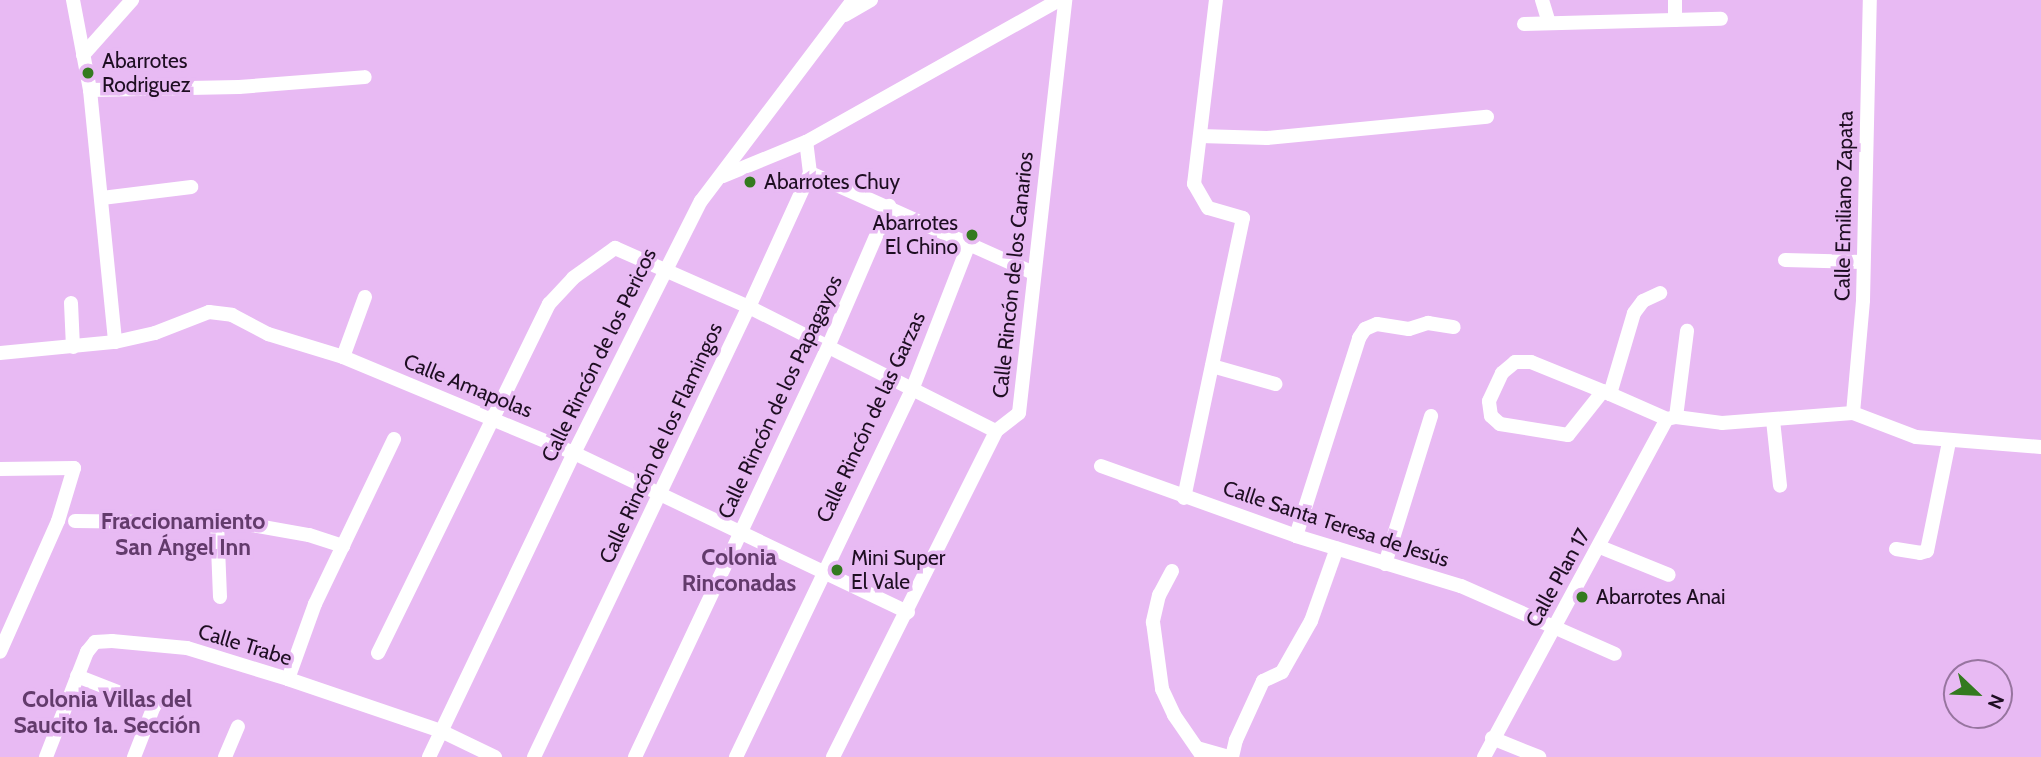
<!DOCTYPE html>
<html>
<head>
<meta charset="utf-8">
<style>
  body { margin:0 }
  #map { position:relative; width:2041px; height:757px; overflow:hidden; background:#e8baf3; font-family:Cabin,sans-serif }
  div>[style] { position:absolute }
  .minor>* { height:14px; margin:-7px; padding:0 7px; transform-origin:7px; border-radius:7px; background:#fff }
  .dots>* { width:19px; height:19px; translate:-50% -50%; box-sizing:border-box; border:4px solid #e8baf3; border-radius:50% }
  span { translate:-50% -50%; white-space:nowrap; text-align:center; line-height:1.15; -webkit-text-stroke:7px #e8baf3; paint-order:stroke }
  .poi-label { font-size:21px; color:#1e0e22 }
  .left { translate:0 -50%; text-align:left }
  .right { translate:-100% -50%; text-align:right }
  .street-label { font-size:21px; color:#1e0e22 }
  .neighbourhood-label { font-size:23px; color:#633b6c; font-weight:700 }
  .north { position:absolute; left:1943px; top:659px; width:70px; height:70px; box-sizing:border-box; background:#e8baf3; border:2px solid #97759f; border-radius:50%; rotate:113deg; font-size:19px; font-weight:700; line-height:28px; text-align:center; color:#1e0e22 }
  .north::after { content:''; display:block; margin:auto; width:24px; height:32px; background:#337a1f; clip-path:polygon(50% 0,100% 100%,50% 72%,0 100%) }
</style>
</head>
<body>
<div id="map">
  <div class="minor">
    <i style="left:73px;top:0;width:92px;rotate:79.3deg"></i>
    <i style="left:90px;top:90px;width:253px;rotate:84.3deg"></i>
    <i style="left:1542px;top:0;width:24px;rotate:73deg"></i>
    <i style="left:845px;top:15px;width:30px;rotate:-30deg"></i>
    <i style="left:1675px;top:20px;width:20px;rotate:-90deg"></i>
    <i style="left:1524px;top:24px;width:197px;rotate:-1.5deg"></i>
    <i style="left:83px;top:55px;width:74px;rotate:-48.3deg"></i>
    <i style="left:90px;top:90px;width:149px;rotate:-1.2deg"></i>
    <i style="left:239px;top:87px;width:126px;rotate:-4.5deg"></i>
    <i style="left:1200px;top:136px;width:67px;rotate:1.7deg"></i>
    <i style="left:1267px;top:138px;width:221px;rotate:-5.5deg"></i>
    <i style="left:810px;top:173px;width:245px;rotate:24.1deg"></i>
    <i style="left:723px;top:176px;width:90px;rotate:-22.3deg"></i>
    <i style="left:806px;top:142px;width:290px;rotate:-29.3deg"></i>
    <i style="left:102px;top:198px;width:90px;rotate:-7deg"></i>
    <i style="left:1785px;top:260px;width:78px;rotate:1.5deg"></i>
    <i style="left:71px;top:303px;width:44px;rotate:87.4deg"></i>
    <i style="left:0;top:353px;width:116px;rotate:-5.5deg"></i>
    <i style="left:115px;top:342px;width:41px;rotate:-12.7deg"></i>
    <i style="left:155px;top:333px;width:58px;rotate:-21.3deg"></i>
    <i style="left:209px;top:312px;width:23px;rotate:7deg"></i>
    <i style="left:232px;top:315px;width:41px;rotate:27.8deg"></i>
    <i style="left:268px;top:334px;width:78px;rotate:17deg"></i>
    <i style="left:343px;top:357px;width:250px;rotate:22.6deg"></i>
    <i style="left:574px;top:453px;width:370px;rotate:25.5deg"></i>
    <i style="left:343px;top:357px;width:64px;rotate:-69.9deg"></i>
    <i style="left:1212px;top:366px;width:66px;rotate:15.9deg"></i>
    <i style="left:1603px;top:391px;width:56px;rotate:128.5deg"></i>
    <i style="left:1568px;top:435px;width:69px;rotate:-170.8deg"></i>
    <i style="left:1500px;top:424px;width:12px;rotate:-138deg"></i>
    <i style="left:1491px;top:416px;width:15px;rotate:-98deg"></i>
    <i style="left:1489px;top:401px;width:31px;rotate:-65deg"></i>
    <i style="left:1502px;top:373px;width:17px;rotate:-40deg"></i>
    <i style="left:1515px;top:362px;width:16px"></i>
    <i style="left:1531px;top:362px;width:85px;rotate:22.1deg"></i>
    <i style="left:1610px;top:394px;width:62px;rotate:23.7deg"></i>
    <i style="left:1610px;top:394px;width:84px;rotate:-73.5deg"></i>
    <i style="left:1634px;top:313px;width:15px;rotate:-53deg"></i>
    <i style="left:1643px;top:301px;width:19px;rotate:-25deg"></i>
    <i style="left:1853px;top:413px;width:113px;rotate:-84.9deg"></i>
    <i style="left:1863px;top:300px;width:300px;rotate:-88.7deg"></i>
    <i style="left:1676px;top:417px;width:87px;rotate:-82.7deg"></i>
    <i style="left:1667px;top:419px;width:9px;rotate:-13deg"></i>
    <i style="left:1676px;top:417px;width:46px;rotate:7.4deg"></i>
    <i style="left:1722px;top:423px;width:131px;rotate:-4.4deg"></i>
    <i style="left:1853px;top:413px;width:67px;rotate:20.9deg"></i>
    <i style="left:1916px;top:437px;width:125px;rotate:4.6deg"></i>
    <i style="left:1773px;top:420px;width:66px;rotate:83.9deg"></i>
    <i style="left:1101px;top:466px;width:207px;rotate:19.7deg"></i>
    <i style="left:1296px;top:536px;width:172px;rotate:16.9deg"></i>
    <i style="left:1461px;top:586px;width:168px;rotate:23.8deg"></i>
    <i style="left:0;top:469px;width:74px;rotate:-0.8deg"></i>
    <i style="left:74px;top:468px;width:55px;rotate:106.8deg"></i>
    <i style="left:58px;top:521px;width:143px;rotate:113.9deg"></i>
    <i style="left:1184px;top:498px;width:286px;rotate:-78.1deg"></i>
    <i style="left:1243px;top:218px;width:36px;rotate:-164deg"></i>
    <i style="left:1208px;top:208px;width:28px;rotate:-120deg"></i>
    <i style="left:1194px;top:184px;width:185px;rotate:-83.2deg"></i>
    <i style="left:75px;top:521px;width:165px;rotate:0.7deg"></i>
    <i style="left:240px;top:523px;width:70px;rotate:9.9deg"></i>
    <i style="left:309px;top:535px;width:36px;rotate:18deg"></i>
    <i style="left:217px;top:522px;width:75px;rotate:87.7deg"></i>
    <i style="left:1296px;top:536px;width:208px;rotate:-72.3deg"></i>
    <i style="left:1359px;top:338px;width:11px;rotate:-56deg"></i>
    <i style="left:1365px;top:329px;width:13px;rotate:-23deg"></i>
    <i style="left:1377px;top:324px;width:32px;rotate:9deg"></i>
    <i style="left:1409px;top:329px;width:20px;rotate:-18deg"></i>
    <i style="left:1428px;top:323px;width:26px;rotate:9deg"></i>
    <i style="left:1600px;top:547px;width:74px;rotate:22.1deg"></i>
    <i style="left:1896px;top:549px;width:24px;rotate:9deg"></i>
    <i style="left:1920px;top:553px;width:7px;rotate:-16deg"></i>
    <i style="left:1927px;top:551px;width:111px;rotate:-78.6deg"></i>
    <i style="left:1385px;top:564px;width:155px;rotate:-72.7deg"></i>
    <i style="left:1172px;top:571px;width:27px;rotate:118deg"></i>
    <i style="left:1159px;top:595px;width:28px;rotate:103deg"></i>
    <i style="left:1153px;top:622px;width:68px;rotate:82.3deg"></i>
    <i style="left:1162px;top:689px;width:29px;rotate:65deg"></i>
    <i style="left:1174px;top:715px;width:51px;rotate:55.4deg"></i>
    <i style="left:378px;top:653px;width:389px;rotate:-63.9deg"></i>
    <i style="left:549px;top:304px;width:35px;rotate:-47deg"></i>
    <i style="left:573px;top:278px;width:52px;rotate:-35.5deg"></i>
    <i style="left:615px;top:248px;width:146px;rotate:23.8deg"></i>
    <i style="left:749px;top:307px;width:276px;rotate:26.7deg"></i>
    <i style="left:77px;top:676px;width:83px;rotate:21.3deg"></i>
    <i style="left:154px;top:706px;width:55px;rotate:111.4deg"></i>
    <i style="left:288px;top:679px;width:80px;rotate:-70.2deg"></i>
    <i style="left:315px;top:604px;width:183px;rotate:-64.4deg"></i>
    <i style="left:1492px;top:738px;width:51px;rotate:22deg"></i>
    <i style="left:1197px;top:748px;width:33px;rotate:16deg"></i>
    <i style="left:46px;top:757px;width:113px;rotate:-68.7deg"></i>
    <i style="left:87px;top:652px;width:13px;rotate:-51deg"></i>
    <i style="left:95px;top:642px;width:17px;rotate:-3deg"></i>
    <i style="left:112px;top:641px;width:75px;rotate:5.3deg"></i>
    <i style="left:187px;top:648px;width:106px;rotate:17.1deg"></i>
    <i style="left:288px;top:679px;width:162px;rotate:18.8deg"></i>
    <i style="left:441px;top:731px;width:60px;rotate:25.7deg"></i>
    <i style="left:225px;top:757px;width:33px;rotate:-67deg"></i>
    <i style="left:429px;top:757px;width:337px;rotate:-64.5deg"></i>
    <i style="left:574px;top:453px;width:282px;rotate:-63.3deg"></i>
    <i style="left:701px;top:201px;width:252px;rotate:-52.9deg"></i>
    <i style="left:534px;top:757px;width:499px;rotate:-64.5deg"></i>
    <i style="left:749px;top:307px;width:147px;rotate:-65.5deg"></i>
    <i style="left:810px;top:173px;width:31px;rotate:-97deg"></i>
    <i style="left:635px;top:757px;width:453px;rotate:-64.8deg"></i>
    <i style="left:828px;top:347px;width:154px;rotate:-66.6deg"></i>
    <i style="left:736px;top:757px;width:407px;rotate:-64.4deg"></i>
    <i style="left:912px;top:390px;width:157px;rotate:-68.7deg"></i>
    <i style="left:833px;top:757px;width:364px;rotate:-63.4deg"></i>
    <i style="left:996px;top:431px;width:29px;rotate:-38deg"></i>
    <i style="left:1019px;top:413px;width:416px;rotate:-83.6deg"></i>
    <i style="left:1232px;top:757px;width:17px;rotate:-77deg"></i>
    <i style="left:1236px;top:740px;width:65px;rotate:-65.4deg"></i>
    <i style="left:1263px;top:681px;width:21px;rotate:-25deg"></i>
    <i style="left:1282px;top:672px;width:59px;rotate:-60.4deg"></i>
    <i style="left:1311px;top:621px;width:77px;rotate:-70.4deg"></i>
    <i style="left:1484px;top:757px;width:384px;rotate:-61.6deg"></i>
  </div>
  <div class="dots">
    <i style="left:88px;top:73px;background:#337a1f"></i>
    <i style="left:750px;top:182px;background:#337a1f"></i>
    <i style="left:972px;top:235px;background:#337a1f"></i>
    <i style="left:837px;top:570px;background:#337a1f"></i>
    <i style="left:1582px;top:597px;background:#337a1f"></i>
  </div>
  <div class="poi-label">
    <span class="left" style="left:102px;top:73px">Abarrotes<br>Rodriguez</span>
    <span class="left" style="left:764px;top:182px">Abarrotes Chuy</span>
    <span class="right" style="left:958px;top:235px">Abarrotes<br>El Chino</span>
    <span class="left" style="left:851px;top:570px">Mini Super<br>El Vale</span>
    <span class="left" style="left:1596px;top:597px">Abarrotes Anai</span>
  </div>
  <div class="street-label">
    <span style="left:1844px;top:206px;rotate:-89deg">Calle Emiliano Zapata</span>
    <span style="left:1013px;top:275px;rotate:-84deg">Calle Rincón de los Canarios</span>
    <span style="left:599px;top:355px;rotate:-64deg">Calle Rincón de los Pericos</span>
    <span style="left:468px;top:386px;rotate:22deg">Calle Amapolas</span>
    <span style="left:780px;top:397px;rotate:-65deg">Calle Rincón de los Papagayos</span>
    <span style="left:871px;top:417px;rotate:-65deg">Calle Rincón de las Garzas</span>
    <span style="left:661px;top:443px;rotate:-65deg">Calle Rincón de los Flamingos</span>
    <span style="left:1336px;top:524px;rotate:18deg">Calle Santa Teresa de Jesús</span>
    <span style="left:1558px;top:578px;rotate:-61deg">Calle Plan 17</span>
    <span style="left:245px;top:645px;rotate:17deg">Calle Trabe</span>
  </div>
  <div class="neighbourhood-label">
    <span style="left:183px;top:534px">Fraccionamiento<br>San Ángel Inn</span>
    <span style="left:739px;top:570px">Colonia<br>Rinconadas</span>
    <span style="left:107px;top:712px">Colonia Villas del<br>Saucito 1a. Sección</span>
  </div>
  <div class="north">N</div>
</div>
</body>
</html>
